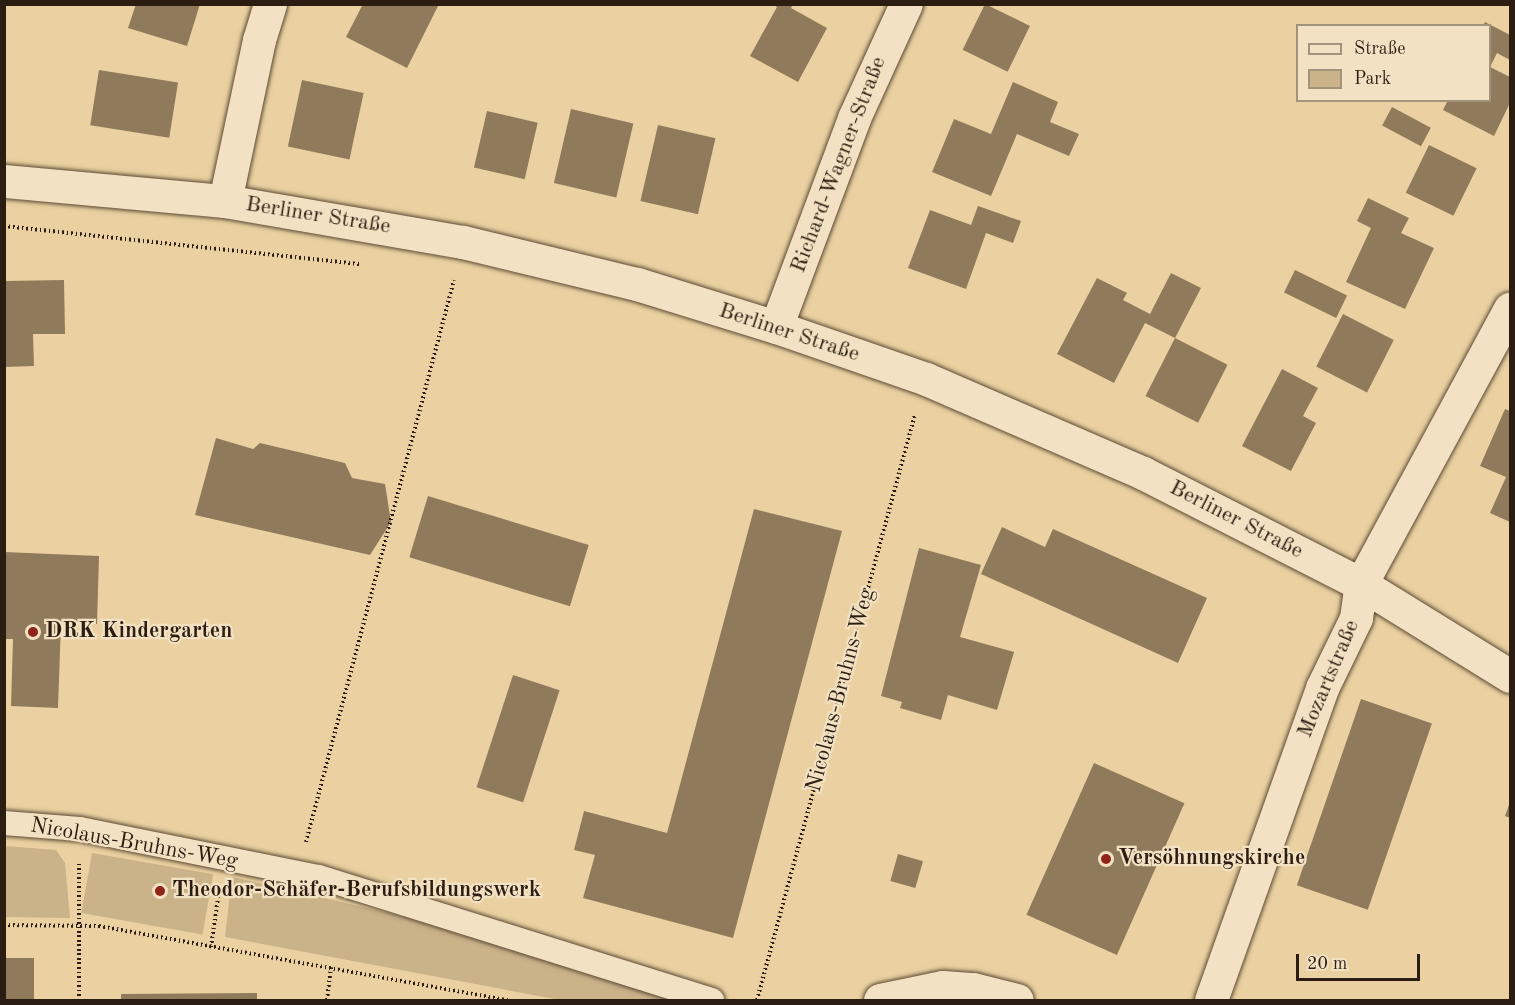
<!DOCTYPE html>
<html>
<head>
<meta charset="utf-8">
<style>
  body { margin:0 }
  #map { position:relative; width:1515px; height:1005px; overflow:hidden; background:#ebd1a1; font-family:"Old Standard TT",serif }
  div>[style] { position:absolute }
  .green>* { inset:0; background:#cab289; transform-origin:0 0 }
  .building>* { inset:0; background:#8f7b5c; transform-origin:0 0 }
  .path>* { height:4px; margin-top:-2px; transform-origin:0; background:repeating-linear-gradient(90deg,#2b1d11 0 1.5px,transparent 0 4.5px) }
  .roads { filter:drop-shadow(0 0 2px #5b4a35) drop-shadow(0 0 2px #5b4a35) }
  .service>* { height:24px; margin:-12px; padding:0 12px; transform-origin:12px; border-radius:12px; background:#f2e1c2 }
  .minor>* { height:33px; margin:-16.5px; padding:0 16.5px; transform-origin:16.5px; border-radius:16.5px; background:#f2e1c2 }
  .dots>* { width:16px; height:16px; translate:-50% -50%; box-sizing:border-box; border:3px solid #f2e1c2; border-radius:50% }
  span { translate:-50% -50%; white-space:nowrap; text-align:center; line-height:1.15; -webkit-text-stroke:4.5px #f2e1c2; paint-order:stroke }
  .street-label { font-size:22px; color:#2b1d11 }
  .poi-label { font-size:22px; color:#2b1d11; font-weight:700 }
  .left { translate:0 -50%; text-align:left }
  .frame { position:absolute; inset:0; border:6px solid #2b1d11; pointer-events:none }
  .legend { position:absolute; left:1296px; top:24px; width:195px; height:78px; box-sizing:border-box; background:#f2e1c2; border:2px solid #a2937b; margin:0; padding:8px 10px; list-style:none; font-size:18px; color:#2b1d11 }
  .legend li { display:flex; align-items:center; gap:12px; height:30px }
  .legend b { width:30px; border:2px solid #a2937b }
  .scale { position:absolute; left:1296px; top:954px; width:124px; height:27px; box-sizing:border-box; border:3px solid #2b1d11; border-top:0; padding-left:8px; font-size:18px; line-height:21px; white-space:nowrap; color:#2b1d11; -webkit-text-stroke:4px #f2e1c2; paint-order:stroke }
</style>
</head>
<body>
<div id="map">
  <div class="green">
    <i style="clip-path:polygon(5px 846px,56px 850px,65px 863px,70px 918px,5px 917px)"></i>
    <i style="left:92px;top:853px;width:123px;height:61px;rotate:10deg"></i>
    <i style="clip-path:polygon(232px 877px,467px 931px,688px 1000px,560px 1000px,225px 937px)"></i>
  </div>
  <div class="building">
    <i style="clip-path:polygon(136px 4px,200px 4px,187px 46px,128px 28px)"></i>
    <i style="clip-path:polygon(363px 4px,438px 6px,407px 68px,346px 37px)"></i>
    <i style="clip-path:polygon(772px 4px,793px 4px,791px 8px,827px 28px,798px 82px,750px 56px,777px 7px)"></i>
    <i style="left:985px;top:4px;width:50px;height:51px;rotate:26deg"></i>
    <i style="clip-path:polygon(1485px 22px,1510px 35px,1510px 60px,1497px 53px,1490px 67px,1510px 77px,1510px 103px,1494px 136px,1443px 110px,1448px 100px,1490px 100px,1490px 26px,1483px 26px)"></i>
    <i style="left:99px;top:70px;width:80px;height:56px;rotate:9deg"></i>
    <i style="left:302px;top:80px;width:63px;height:68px;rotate:12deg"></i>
    <i style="clip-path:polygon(1013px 82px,1058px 102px,1050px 122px,1079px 134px,1069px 156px,1017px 134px,991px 196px,932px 172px,954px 119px,991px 134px)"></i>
    <i style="left:1392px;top:107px;width:44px;height:21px;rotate:28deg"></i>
    <i style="left:571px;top:109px;width:64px;height:76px;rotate:13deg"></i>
    <i style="left:487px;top:111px;width:52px;height:58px;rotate:13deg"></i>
    <i style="left:658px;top:125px;width:59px;height:78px;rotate:13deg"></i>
    <i style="left:1429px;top:145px;width:53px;height:53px;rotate:26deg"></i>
    <i style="clip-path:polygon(1368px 198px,1409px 218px,1401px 233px,1434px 248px,1405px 309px,1346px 282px,1371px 228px,1357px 221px)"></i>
    <i style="clip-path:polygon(978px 206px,1021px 221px,1013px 243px,986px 233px,966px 289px,908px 268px,930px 210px,971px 225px)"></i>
    <i style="left:1295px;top:270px;width:58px;height:25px;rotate:26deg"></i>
    <i style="clip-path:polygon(1171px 273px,1201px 288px,1175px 338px,1145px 323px,1114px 383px,1057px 354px,1097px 278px,1127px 293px,1123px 300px,1150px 314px)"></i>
    <i style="clip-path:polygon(64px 280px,65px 334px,33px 334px,34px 366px,5px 367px,5px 281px)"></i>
    <i style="left:1343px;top:314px;width:57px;height:59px;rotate:27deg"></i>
    <i style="left:1175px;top:338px;width:59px;height:65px;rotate:27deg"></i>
    <i style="clip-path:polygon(1282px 369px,1318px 388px,1303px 416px,1316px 423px,1291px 471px,1242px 446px)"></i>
    <i style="clip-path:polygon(1505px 409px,1510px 411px,1510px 522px,1490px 513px,1506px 477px,1480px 466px)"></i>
    <i style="clip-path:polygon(216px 438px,253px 449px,260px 443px,345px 463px,352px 478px,385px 484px,391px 522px,370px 555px,195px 515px)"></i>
    <i style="left:428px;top:496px;width:168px;height:64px;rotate:17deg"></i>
    <i style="clip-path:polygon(754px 509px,842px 531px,733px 938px,583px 898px,595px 855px,574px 850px,584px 811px,667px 833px)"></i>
    <i style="clip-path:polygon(1002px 527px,1045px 547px,1053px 529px,1207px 598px,1178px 663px,981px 574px)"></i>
    <i style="clip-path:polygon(919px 548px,981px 565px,960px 637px,1014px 652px,997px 710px,948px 695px,941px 720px,900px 708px,902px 702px,881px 696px)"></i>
    <i style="clip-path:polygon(4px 552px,99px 556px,97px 624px,61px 623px,58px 708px,11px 706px,13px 639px,4px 639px)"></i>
    <i style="left:513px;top:675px;width:49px;height:118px;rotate:18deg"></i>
    <i style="left:1361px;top:699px;width:75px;height:197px;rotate:19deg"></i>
    <i style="left:1094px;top:763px;width:99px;height:166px;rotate:24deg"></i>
    <i style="clip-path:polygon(1510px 802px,1510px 818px,1505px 816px)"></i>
    <i style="left:898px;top:854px;width:26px;height:28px;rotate:16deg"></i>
    <i style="left:5px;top:958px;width:29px;height:42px"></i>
    <i style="clip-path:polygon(257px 993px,257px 1000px,121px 1000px,121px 994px)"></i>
  </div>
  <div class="path">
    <i style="left:4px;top:226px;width:359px;rotate:6.1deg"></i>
    <i style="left:306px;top:842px;width:581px;rotate:-75.25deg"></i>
    <i style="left:4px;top:925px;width:95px;rotate:0.6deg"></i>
    <i style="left:99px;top:926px;width:416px;rotate:10.3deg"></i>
    <i style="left:211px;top:947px;width:57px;rotate:-81.9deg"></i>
    <i style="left:79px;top:1000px;width:137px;rotate:-90deg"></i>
    <i style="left:327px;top:1000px;width:33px;rotate:-83deg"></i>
    <i style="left:757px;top:1000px;width:607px;rotate:-74.91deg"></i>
  </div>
  <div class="roads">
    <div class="service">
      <i style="left:4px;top:823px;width:76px;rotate:4.5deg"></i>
      <i style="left:80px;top:829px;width:244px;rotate:11.4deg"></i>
      <i style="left:319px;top:877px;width:412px;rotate:17.4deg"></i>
    </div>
    <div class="minor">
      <i style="left:4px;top:181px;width:222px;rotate:5.2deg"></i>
      <i style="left:225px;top:201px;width:242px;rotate:9.8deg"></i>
      <i style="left:463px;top:242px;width:179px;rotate:13.6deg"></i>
      <i style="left:637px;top:284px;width:145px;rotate:17.2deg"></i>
      <i style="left:776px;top:327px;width:159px;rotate:19.1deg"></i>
      <i style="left:926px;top:379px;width:236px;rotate:23.4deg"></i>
      <i style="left:1143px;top:473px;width:245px;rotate:27deg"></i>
      <i style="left:1361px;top:584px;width:175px;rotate:31.7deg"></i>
      <i style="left:225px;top:201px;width:165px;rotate:-78.1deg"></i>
      <i style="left:259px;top:40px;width:38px;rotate:-73deg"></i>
      <i style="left:776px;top:327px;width:223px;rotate:-69.5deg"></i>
      <i style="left:854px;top:118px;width:125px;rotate:-65.5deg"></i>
      <i style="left:880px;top:1000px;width:64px;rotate:-11.7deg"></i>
      <i style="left:943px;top:987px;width:30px;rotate:4deg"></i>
      <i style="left:973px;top:989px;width:45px;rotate:14deg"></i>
      <i style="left:1211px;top:1000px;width:331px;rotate:-70.4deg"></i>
      <i style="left:1322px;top:688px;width:78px;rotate:-64.1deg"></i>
      <i style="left:1356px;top:618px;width:34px;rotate:-82deg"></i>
      <i style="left:1361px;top:584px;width:313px;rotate:-61.6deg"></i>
    </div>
  </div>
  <div class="dots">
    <i style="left:33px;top:632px;background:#8f2418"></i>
    <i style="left:1106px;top:859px;background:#8f2418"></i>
    <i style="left:160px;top:891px;background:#8f2418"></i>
  </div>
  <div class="street-label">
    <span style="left:839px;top:165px;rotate:-69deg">Richard-Wagner-Straße</span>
    <span style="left:318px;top:216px;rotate:9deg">Berliner Straße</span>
    <span style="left:789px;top:333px;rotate:18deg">Berliner Straße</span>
    <span style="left:1236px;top:520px;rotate:27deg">Berliner Straße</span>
    <span style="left:1329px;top:679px;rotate:-67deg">Mozartstraße</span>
    <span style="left:841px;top:690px;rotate:-75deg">Nicolaus-Bruhns-Weg</span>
    <span style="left:134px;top:844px;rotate:10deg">Nicolaus-Bruhns-Weg</span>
  </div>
  <div class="poi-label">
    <span class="left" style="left:45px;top:632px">DRK Kindergarten</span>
    <span class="left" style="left:1118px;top:859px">Versöhnungskirche</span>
    <span class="left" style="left:172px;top:891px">Theodor-Schäfer-Berufsbildungswerk</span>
  </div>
  <div class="frame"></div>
  <ul class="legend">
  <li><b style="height:8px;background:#f2e1c2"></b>Straße</li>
  <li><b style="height:16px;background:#cab289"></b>Park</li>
  </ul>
  <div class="scale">20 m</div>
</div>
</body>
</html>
